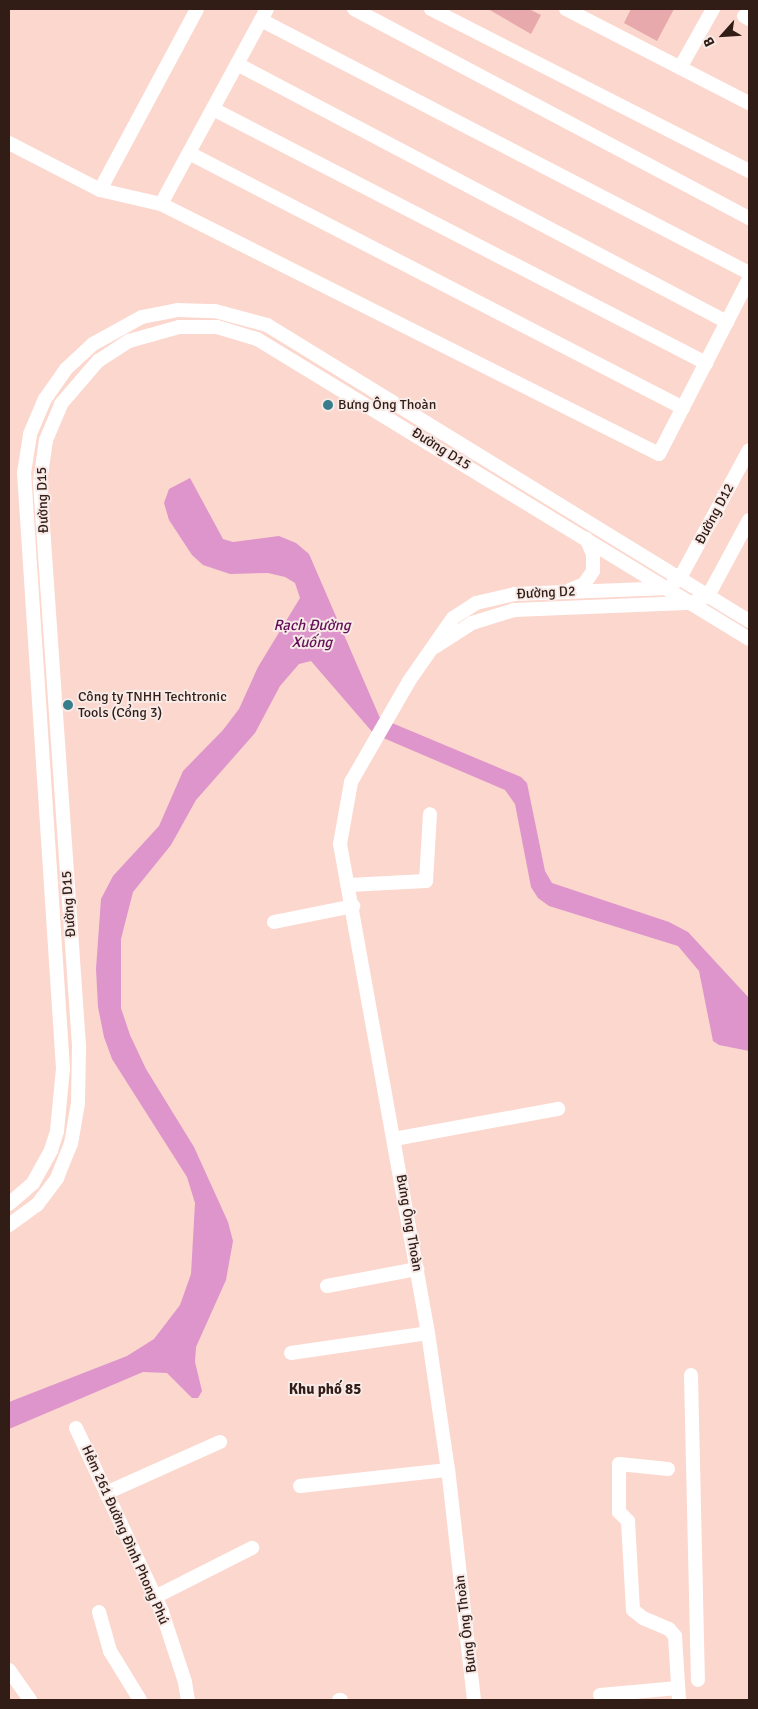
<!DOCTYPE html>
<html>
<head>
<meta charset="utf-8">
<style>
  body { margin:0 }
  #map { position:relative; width:758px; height:1709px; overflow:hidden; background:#fcd7cd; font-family:Signika,sans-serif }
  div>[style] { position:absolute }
  .water>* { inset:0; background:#dd95cc }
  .building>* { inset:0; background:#e7a9ac }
  .minor>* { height:14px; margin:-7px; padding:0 7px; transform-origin:7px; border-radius:7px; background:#fff }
  .dots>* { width:14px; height:14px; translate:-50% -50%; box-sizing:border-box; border:2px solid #f7eae7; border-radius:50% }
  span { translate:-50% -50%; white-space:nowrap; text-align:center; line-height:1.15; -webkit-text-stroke:4px #f7eae7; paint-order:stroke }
  .poi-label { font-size:14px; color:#311c16 }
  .left { translate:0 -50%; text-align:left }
  .street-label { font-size:14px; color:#311c16 }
  .water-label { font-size:15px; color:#641057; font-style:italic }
  .neighbourhood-label { font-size:15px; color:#311c16; font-weight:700 }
  .frame { position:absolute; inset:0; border:10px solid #311c16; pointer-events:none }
  .north { position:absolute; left:698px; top:10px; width:50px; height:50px; -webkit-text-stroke:4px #f7eae7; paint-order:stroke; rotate:244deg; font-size:14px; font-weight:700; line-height:20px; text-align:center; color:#311c16 }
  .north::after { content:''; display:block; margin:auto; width:18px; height:22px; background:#311c16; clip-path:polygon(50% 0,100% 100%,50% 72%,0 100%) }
</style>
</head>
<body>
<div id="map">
  <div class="water">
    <i style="clip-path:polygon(190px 478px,223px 539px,233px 542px,279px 536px,296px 543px,309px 554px,380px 718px,521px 777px,527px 783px,545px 871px,552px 883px,669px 922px,688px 932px,749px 998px,749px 1051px,719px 1045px,713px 1041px,699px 971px,678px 946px,549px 906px,538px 898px,531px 887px,515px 804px,505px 790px,374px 734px,311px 661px,299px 664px,280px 686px,255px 733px,196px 800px,171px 845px,133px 892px,121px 939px,121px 1008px,130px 1035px,146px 1069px,194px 1147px,228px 1222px,233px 1241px,226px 1280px,196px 1347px,195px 1362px,202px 1391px,198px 1398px,192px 1398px,167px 1373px,143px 1372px,9px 1429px,9px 1402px,127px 1356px,154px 1339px,180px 1305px,191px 1274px,195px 1203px,187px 1177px,112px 1059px,104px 1037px,98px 1007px,96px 969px,101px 899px,113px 876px,159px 826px,183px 771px,223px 730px,239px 709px,258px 667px,300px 598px,295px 583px,285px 577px,268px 573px,230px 574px,203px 565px,192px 555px,169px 520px,164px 503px,169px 489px)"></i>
  </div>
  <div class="building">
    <i style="clip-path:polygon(488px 9px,529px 9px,541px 15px,531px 34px)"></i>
    <i style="clip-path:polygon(631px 9px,674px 9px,657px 41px,624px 23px)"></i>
  </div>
  <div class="minor">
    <i style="left:354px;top:9px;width:447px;rotate:27.9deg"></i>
    <i style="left:431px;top:9px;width:357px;rotate:27deg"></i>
    <i style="left:566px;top:9px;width:206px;rotate:27.2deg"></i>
    <i style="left:744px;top:16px;width:6px;rotate:31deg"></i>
    <i style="left:261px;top:20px;width:550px;rotate:27.4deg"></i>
    <i style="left:237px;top:64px;width:554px;rotate:27.77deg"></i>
    <i style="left:680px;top:68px;width:68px;rotate:-60.8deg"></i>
    <i style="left:213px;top:109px;width:555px;rotate:27.26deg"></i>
    <i style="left:9px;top:143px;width:102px;rotate:27.3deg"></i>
    <i style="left:100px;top:190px;width:63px;rotate:12.9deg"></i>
    <i style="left:161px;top:204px;width:557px;rotate:26.66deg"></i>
    <i style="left:659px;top:454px;width:197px;rotate:-62.8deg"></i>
    <i style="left:189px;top:153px;width:556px;rotate:27.3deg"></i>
    <i style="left:100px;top:190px;width:205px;rotate:-61.8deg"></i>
    <i style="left:161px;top:204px;width:222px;rotate:-61.5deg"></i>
    <i style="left:570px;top:590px;width:15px;rotate:-23deg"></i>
    <i style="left:584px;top:584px;width:16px;rotate:-55deg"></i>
    <i style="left:593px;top:571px;width:17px;rotate:-90deg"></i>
    <i style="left:593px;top:554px;width:17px;rotate:-114deg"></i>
    <i style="left:435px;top:647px;width:44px;rotate:-33deg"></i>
    <i style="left:472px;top:623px;width:44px;rotate:-17.2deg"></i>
    <i style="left:514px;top:610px;width:178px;rotate:-2.3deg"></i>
    <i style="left:692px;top:603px;width:17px;rotate:-24deg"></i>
    <i style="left:708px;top:596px;width:86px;rotate:-61.7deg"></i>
    <i style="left:349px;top:885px;width:77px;rotate:-3deg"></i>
    <i style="left:426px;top:881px;width:67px;rotate:-86.6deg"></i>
    <i style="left:274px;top:922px;width:81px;rotate:-11.4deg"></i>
    <i style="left:394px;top:1139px;width:167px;rotate:-10.4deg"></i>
    <i style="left:9px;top:1204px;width:32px;rotate:-41deg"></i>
    <i style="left:33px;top:1183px;width:38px;rotate:-61deg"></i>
    <i style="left:51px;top:1150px;width:20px;rotate:-72deg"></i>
    <i style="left:57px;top:1131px;width:62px;rotate:-84.5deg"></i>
    <i style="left:63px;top:1069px;width:597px;rotate:-93.74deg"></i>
    <i style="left:24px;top:473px;width:39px;rotate:-81deg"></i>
    <i style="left:30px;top:434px;width:38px;rotate:-67deg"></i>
    <i style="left:45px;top:399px;width:37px;rotate:-55deg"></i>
    <i style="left:66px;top:369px;width:37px;rotate:-43deg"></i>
    <i style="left:93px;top:344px;width:56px;rotate:-28.9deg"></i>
    <i style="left:142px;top:317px;width:36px;rotate:-11deg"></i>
    <i style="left:177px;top:310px;width:38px;rotate:2deg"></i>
    <i style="left:215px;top:311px;width:54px;rotate:15.1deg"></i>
    <i style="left:267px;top:325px;width:566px;rotate:31.55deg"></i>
    <i style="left:9px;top:1225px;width:34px;rotate:-36deg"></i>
    <i style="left:37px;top:1205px;width:34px;rotate:-53deg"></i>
    <i style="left:57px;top:1178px;width:37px;rotate:-68deg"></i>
    <i style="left:71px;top:1144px;width:42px;rotate:-80.3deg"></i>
    <i style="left:78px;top:1103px;width:57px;rotate:-89deg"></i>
    <i style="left:79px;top:1046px;width:565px;rotate:-93.96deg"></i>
    <i style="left:40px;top:482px;width:42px;rotate:-81.9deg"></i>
    <i style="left:46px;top:440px;width:39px;rotate:-67deg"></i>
    <i style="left:61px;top:404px;width:57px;rotate:-49.3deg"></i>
    <i style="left:98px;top:361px;width:37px;rotate:-33deg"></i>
    <i style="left:129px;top:341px;width:52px;rotate:-15.6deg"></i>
    <i style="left:179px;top:327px;width:38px"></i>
    <i style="left:217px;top:327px;width:42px;rotate:16.7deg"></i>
    <i style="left:257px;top:339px;width:576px;rotate:31.37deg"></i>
    <i style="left:327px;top:1286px;width:92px;rotate:-10.7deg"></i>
    <i style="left:291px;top:1353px;width:138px;rotate:-8.3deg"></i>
    <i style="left:691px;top:1375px;width:305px;rotate:88.7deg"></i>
    <i style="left:76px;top:1428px;width:203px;rotate:64.9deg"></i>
    <i style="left:162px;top:1612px;width:74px;rotate:71.8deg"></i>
    <i style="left:185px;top:1682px;width:18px;rotate:81deg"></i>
    <i style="left:668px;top:1469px;width:49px;rotate:-174.2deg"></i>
    <i style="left:619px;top:1464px;width:48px;rotate:90deg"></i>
    <i style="left:619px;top:1512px;width:13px;rotate:45deg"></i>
    <i style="left:628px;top:1521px;width:89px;rotate:86.8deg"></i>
    <i style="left:633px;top:1610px;width:13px;rotate:39deg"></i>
    <i style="left:643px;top:1618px;width:28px;rotate:23deg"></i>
    <i style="left:669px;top:1629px;width:9px;rotate:49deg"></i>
    <i style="left:675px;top:1636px;width:64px;rotate:86.4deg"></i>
    <i style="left:300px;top:1486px;width:149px;rotate:-6.2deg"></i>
    <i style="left:106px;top:1493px;width:125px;rotate:-24.1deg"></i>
    <i style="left:155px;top:1597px;width:109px;rotate:-26.8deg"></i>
    <i style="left:99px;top:1612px;width:41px;rotate:74.2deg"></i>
    <i style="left:110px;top:1651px;width:57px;rotate:58.5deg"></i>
    <i style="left:9px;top:1670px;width:37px;rotate:55deg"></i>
    <i style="left:600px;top:1695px;width:78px;rotate:-5.1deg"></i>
    <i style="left:339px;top:1700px;width:2px"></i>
    <i style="left:474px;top:1700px;width:231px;rotate:-96.4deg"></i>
    <i style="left:448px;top:1470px;width:138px;rotate:-98.3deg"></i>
    <i style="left:428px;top:1333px;width:497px;rotate:-100.2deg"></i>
    <i style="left:340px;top:844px;width:63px;rotate:-79.9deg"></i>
    <i style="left:351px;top:782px;width:116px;rotate:-60.1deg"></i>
    <i style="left:409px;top:681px;width:77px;rotate:-55.1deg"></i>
    <i style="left:453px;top:618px;width:27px;rotate:-33deg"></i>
    <i style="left:476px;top:603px;width:40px;rotate:-13deg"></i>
    <i style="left:515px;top:594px;width:153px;rotate:-2.2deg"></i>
    <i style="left:668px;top:588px;width:16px;rotate:-40deg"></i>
    <i style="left:680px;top:578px;width:145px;rotate:-61.7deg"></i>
  </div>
  <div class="dots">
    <i style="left:328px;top:405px;background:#397c8c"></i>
    <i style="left:68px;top:705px;background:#397c8c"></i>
  </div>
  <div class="poi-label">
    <span class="left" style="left:338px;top:405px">Bưng Ông Thoàn</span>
    <span class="left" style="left:78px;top:705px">Công ty TNHH Techtronic<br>Tools (Cổng 3)</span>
  </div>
  <div class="street-label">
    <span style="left:441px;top:449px;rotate:32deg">Đường D15</span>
    <span style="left:43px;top:500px;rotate:-92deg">Đường D15</span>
    <span style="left:715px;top:514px;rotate:-62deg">Đường D12</span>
    <span style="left:546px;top:593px;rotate:-3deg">Đường D2</span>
    <span style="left:69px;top:904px;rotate:-94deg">Đường D15</span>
    <span style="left:409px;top:1223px;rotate:80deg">Bưng Ông Thoàn</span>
    <span style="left:125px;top:1535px;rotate:66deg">Hẻm 261 Đường Đình Phong Phú</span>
    <span style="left:466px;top:1624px;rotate:-97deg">Bưng Ông Thoàn</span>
  </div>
  <div class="water-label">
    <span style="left:312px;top:634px">Rạch Đường<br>Xuống</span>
  </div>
  <div class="neighbourhood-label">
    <span style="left:325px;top:1390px">Khu phố 85</span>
  </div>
  <div class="frame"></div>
  <div class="north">B</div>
</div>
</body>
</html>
